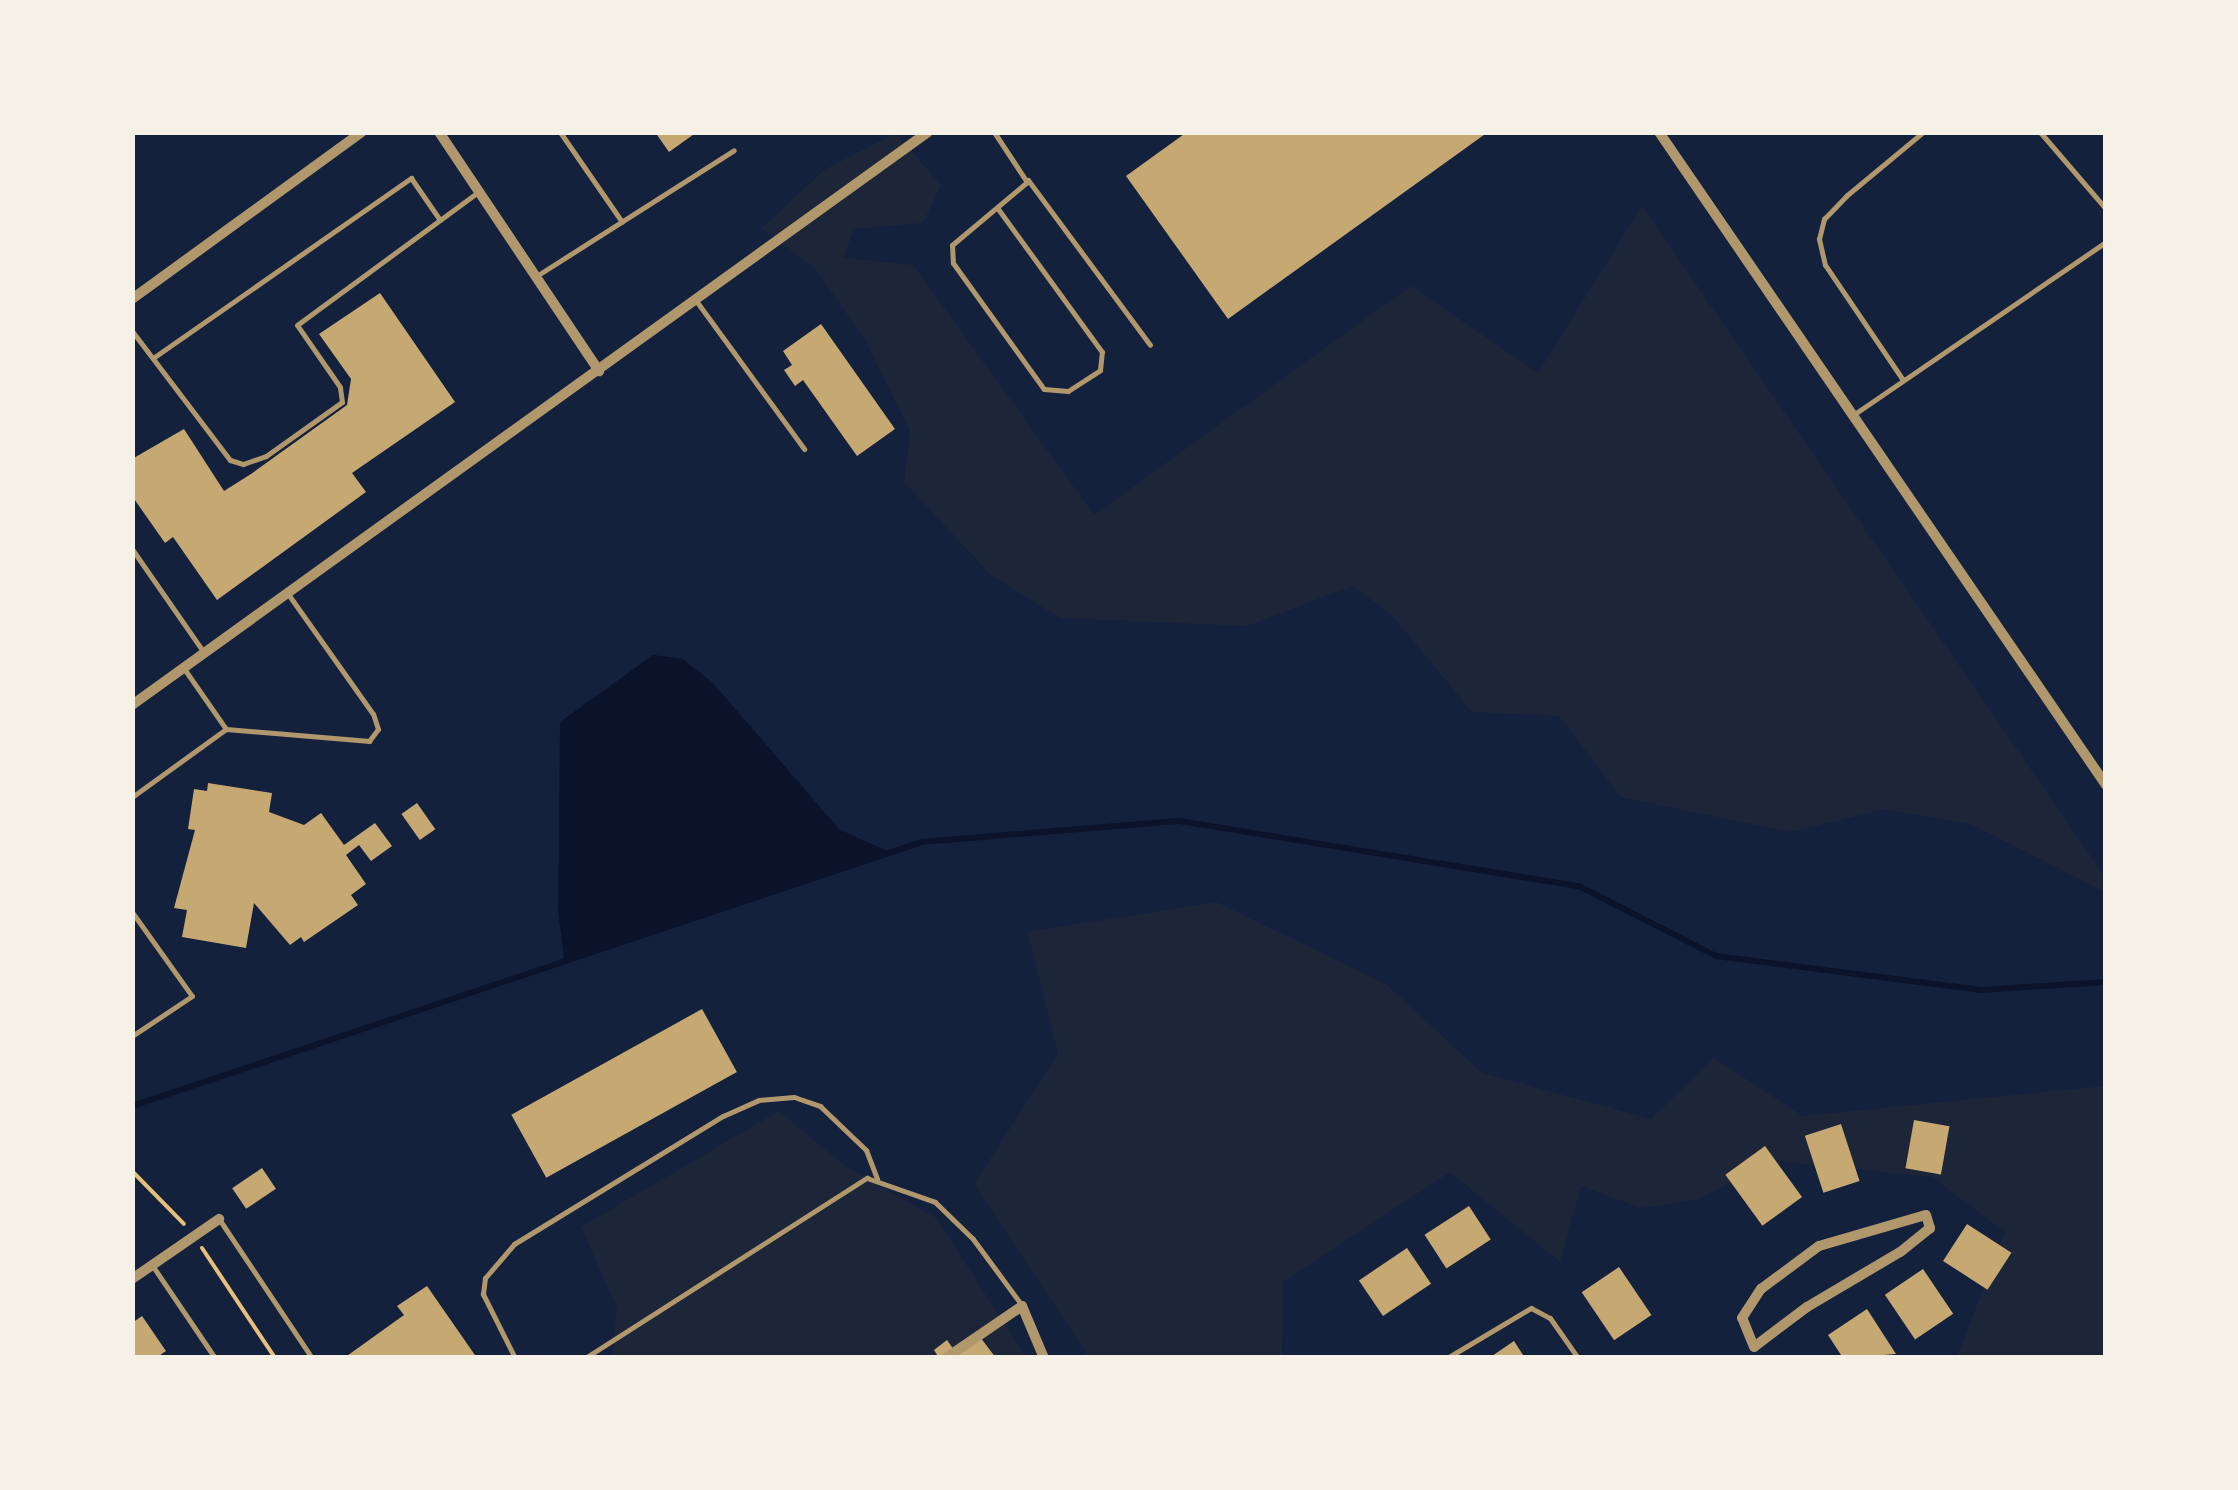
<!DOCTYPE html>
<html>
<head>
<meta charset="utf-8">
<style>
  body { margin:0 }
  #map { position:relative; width:2238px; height:1490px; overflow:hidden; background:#14213d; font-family:"DM Sans",sans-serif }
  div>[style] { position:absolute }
  .green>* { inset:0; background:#1d2539 }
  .water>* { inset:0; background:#0b132b }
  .stream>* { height:6px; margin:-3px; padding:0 3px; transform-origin:3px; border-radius:3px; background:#0b132b }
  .building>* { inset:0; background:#c6a872; transform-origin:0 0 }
  .path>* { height:4px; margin:-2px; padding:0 2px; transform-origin:2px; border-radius:2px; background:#e5c07b }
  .service>* { height:5px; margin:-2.5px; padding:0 2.5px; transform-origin:2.5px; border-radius:2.5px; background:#b1986c }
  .minor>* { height:10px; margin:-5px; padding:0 5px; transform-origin:5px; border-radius:5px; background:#b1986c }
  span { translate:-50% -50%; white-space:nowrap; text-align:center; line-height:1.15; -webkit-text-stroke:9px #f6f1e7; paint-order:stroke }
  .frame { position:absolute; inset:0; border:135px solid #f6f1e7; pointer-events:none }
</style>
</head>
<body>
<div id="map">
  <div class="green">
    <i style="clip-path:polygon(896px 133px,941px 185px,923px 223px,854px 229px,843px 258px,913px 265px,1094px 515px,1411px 286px,1538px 373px,1642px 206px,2105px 877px,2105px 892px,1973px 825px,1886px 809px,1790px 832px,1621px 797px,1559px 716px,1472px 712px,1391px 614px,1352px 586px,1247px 626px,1060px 618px,991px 575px,904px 482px,910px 431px,865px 340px,815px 268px,762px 228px,824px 170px)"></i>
    <i style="clip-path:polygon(1216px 902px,1386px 984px,1482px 1073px,1651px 1119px,1714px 1058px,1803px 1116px,2105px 1086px,2105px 1357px,1957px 1357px,2005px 1232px,1932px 1177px,1775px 1161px,1698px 1199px,1641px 1208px,1581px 1186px,1560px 1262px,1450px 1172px,1283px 1282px,1282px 1357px,1089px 1357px,974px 1184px,1058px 1054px,1028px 932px)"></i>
    <i style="clip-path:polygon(779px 1111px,845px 1166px,936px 1218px,1026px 1357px,612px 1357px,617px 1308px,581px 1227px)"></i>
  </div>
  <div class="water">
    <i style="clip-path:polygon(653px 655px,683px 659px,713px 683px,839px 829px,889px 852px,564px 960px,558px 910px,560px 722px)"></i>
  </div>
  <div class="stream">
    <i style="left:132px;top:1106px;width:833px;rotate:-18.48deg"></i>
    <i style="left:922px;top:842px;width:259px;rotate:-4.7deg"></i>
    <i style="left:1180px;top:821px;width:404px;rotate:9.3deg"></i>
    <i style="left:1579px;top:886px;width:154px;rotate:27.1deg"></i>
    <i style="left:1716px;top:956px;width:266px;rotate:7.3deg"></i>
    <i style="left:1980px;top:990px;width:126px;rotate:-3.6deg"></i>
  </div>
  <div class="building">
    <i style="clip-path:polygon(655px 132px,697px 132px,669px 152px)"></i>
    <i style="clip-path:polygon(1187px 132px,1488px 132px,1228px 319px,1126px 176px)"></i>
    <i style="clip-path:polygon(380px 293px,455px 402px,352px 473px,366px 492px,217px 600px,173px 537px,165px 543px,132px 496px,132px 459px,184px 429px,224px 491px,251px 474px,347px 405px,351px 379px,319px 334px)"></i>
    <i style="clip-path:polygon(821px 324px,895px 429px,857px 456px,803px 380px,795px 386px,784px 370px,792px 365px,783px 351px)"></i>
    <i style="clip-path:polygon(208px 783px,272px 793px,269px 812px,304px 825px,321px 813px,344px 845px,375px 823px,392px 846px,371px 861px,359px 845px,346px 855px,366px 884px,351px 895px,358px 905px,304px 942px,301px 937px,290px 945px,254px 903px,246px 948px,182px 937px,187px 910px,174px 908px,195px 830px,188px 829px,194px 789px,207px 791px)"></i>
    <i style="left:417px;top:803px;width:32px;height:19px;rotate:55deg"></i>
    <i style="left:702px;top:1009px;width:72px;height:218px;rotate:61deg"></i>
    <i style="left:1914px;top:1120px;width:36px;height:49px;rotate:10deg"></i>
    <i style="left:1841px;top:1124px;width:60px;height:38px;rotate:72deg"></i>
    <i style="left:1765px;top:1146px;width:63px;height:49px;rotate:54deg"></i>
    <i style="left:262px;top:1168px;width:25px;height:36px;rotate:56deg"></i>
    <i style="left:1469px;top:1206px;width:40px;height:53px;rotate:57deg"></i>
    <i style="left:1967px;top:1224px;width:53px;height:44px;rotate:33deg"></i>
    <i style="left:1407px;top:1248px;width:43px;height:58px;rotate:56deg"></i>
    <i style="left:1619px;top:1267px;width:58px;height:45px;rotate:56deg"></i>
    <i style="left:1923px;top:1269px;width:54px;height:46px;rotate:56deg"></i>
    <i style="clip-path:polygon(427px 1286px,477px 1358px,344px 1358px,404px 1315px,397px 1306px)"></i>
    <i style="clip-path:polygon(1867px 1309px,1896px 1354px,1843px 1358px,1828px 1335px)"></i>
    <i style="clip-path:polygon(142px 1316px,166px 1351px,156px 1358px,132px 1358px,132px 1323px)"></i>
    <i style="clip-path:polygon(977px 1333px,996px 1358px,939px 1358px,934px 1350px,947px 1340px,954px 1350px)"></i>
    <i style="clip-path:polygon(1514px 1341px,1525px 1358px,1489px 1358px)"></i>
  </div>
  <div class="path">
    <i style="left:132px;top:1171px;width:74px;rotate:45.5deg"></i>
    <i style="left:202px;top:1248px;width:132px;rotate:56.4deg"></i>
  </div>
  <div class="service">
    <i style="left:560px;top:132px;width:109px;rotate:55.4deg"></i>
    <i style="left:994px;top:132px;width:60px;rotate:56.6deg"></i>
    <i style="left:1027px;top:182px;width:98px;rotate:140deg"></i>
    <i style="left:952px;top:245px;width:18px;rotate:87deg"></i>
    <i style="left:953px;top:263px;width:155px;rotate:54.2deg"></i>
    <i style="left:1044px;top:389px;width:24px;rotate:5deg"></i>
    <i style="left:1068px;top:391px;width:38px;rotate:-33deg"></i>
    <i style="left:1100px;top:370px;width:18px;rotate:-84deg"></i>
    <i style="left:1102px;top:352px;width:177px;rotate:-126deg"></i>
    <i style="left:2040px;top:132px;width:101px;rotate:49.4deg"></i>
    <i style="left:1028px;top:180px;width:205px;rotate:53.5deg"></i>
    <i style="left:538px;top:275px;width:232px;rotate:-32.5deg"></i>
    <i style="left:697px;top:302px;width:182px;rotate:53.9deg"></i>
    <i style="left:132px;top:331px;width:162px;rotate:52.8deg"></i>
    <i style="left:230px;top:460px;width:14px;rotate:17deg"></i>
    <i style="left:243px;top:464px;width:24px;rotate:-19deg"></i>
    <i style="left:266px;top:456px;width:93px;rotate:-35.4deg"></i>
    <i style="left:342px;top:402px;width:15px;rotate:-98deg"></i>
    <i style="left:340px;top:387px;width:75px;rotate:-124.7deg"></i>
    <i style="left:297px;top:325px;width:223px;rotate:-36.3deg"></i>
    <i style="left:153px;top:358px;width:315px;rotate:-34.9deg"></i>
    <i style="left:411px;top:178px;width:51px;rotate:55.4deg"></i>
    <i style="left:1903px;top:380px;width:139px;rotate:-124.1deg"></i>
    <i style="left:1825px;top:265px;width:27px;rotate:-103deg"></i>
    <i style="left:1819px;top:239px;width:21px;rotate:-76deg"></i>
    <i style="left:1824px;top:219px;width:32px;rotate:-46deg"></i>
    <i style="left:1846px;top:196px;width:100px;rotate:-39.7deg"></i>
    <i style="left:1853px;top:415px;width:306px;rotate:-34.4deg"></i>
    <i style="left:132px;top:549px;width:124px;rotate:55.2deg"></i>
    <i style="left:185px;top:670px;width:72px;rotate:55.2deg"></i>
    <i style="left:132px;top:797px;width:116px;rotate:-35.9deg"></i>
    <i style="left:226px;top:729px;width:144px;rotate:4.8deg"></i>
    <i style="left:369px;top:741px;width:15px;rotate:-53deg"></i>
    <i style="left:378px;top:729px;width:16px;rotate:-108deg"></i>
    <i style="left:373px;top:714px;width:147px;rotate:-125.3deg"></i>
    <i style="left:132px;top:912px;width:103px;rotate:54.5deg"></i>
    <i style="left:192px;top:996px;width:72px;rotate:146.3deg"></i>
    <i style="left:219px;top:1219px;width:167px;rotate:56.2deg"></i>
    <i style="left:152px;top:1265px;width:112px;rotate:55.9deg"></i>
    <i style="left:515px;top:1358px;width:72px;rotate:-116.6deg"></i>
    <i style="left:483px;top:1294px;width:16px;rotate:-83deg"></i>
    <i style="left:485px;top:1278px;width:45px;rotate:-49.5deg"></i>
    <i style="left:514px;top:1244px;width:245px;rotate:-31.5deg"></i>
    <i style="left:723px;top:1116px;width:39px;rotate:-24deg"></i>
    <i style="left:759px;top:1100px;width:35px;rotate:-5deg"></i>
    <i style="left:794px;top:1097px;width:28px;rotate:19deg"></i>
    <i style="left:820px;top:1106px;width:64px;rotate:43.7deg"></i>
    <i style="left:866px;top:1150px;width:31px;rotate:69deg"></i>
    <i style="left:585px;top:1358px;width:335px;rotate:-32.6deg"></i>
    <i style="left:867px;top:1178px;width:72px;rotate:19.4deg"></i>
    <i style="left:935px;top:1202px;width:53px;rotate:44.2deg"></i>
    <i style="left:973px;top:1239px;width:81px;rotate:53.6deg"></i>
    <i style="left:1447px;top:1358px;width:98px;rotate:-30.8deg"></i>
    <i style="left:1531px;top:1308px;width:21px;rotate:28deg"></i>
    <i style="left:1550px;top:1318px;width:49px;rotate:55deg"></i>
  </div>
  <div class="minor">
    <i style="left:439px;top:132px;width:288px;rotate:56.2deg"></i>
    <i style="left:1659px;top:132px;width:791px;rotate:55.61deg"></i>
    <i style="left:132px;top:299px;width:284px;rotate:-36deg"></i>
    <i style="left:132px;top:705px;width:981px;rotate:-35.75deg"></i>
    <i style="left:1926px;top:1215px;width:14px;rotate:73deg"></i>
    <i style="left:1930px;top:1228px;width:38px;rotate:141deg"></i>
    <i style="left:1900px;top:1252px;width:108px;rotate:149.4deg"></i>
    <i style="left:1807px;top:1307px;width:66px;rotate:143deg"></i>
    <i style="left:1754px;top:1347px;width:31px;rotate:-112deg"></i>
    <i style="left:1742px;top:1318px;width:35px;rotate:-57deg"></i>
    <i style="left:1761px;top:1289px;width:72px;rotate:-36.6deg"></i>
    <i style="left:1819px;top:1246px;width:111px;rotate:-16.2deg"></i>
    <i style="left:132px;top:1279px;width:106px;rotate:-34.6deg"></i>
    <i style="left:946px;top:1358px;width:92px;rotate:-34.4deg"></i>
    <i style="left:1022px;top:1306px;width:56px;rotate:67.1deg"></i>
  </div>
  <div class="frame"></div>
</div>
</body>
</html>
